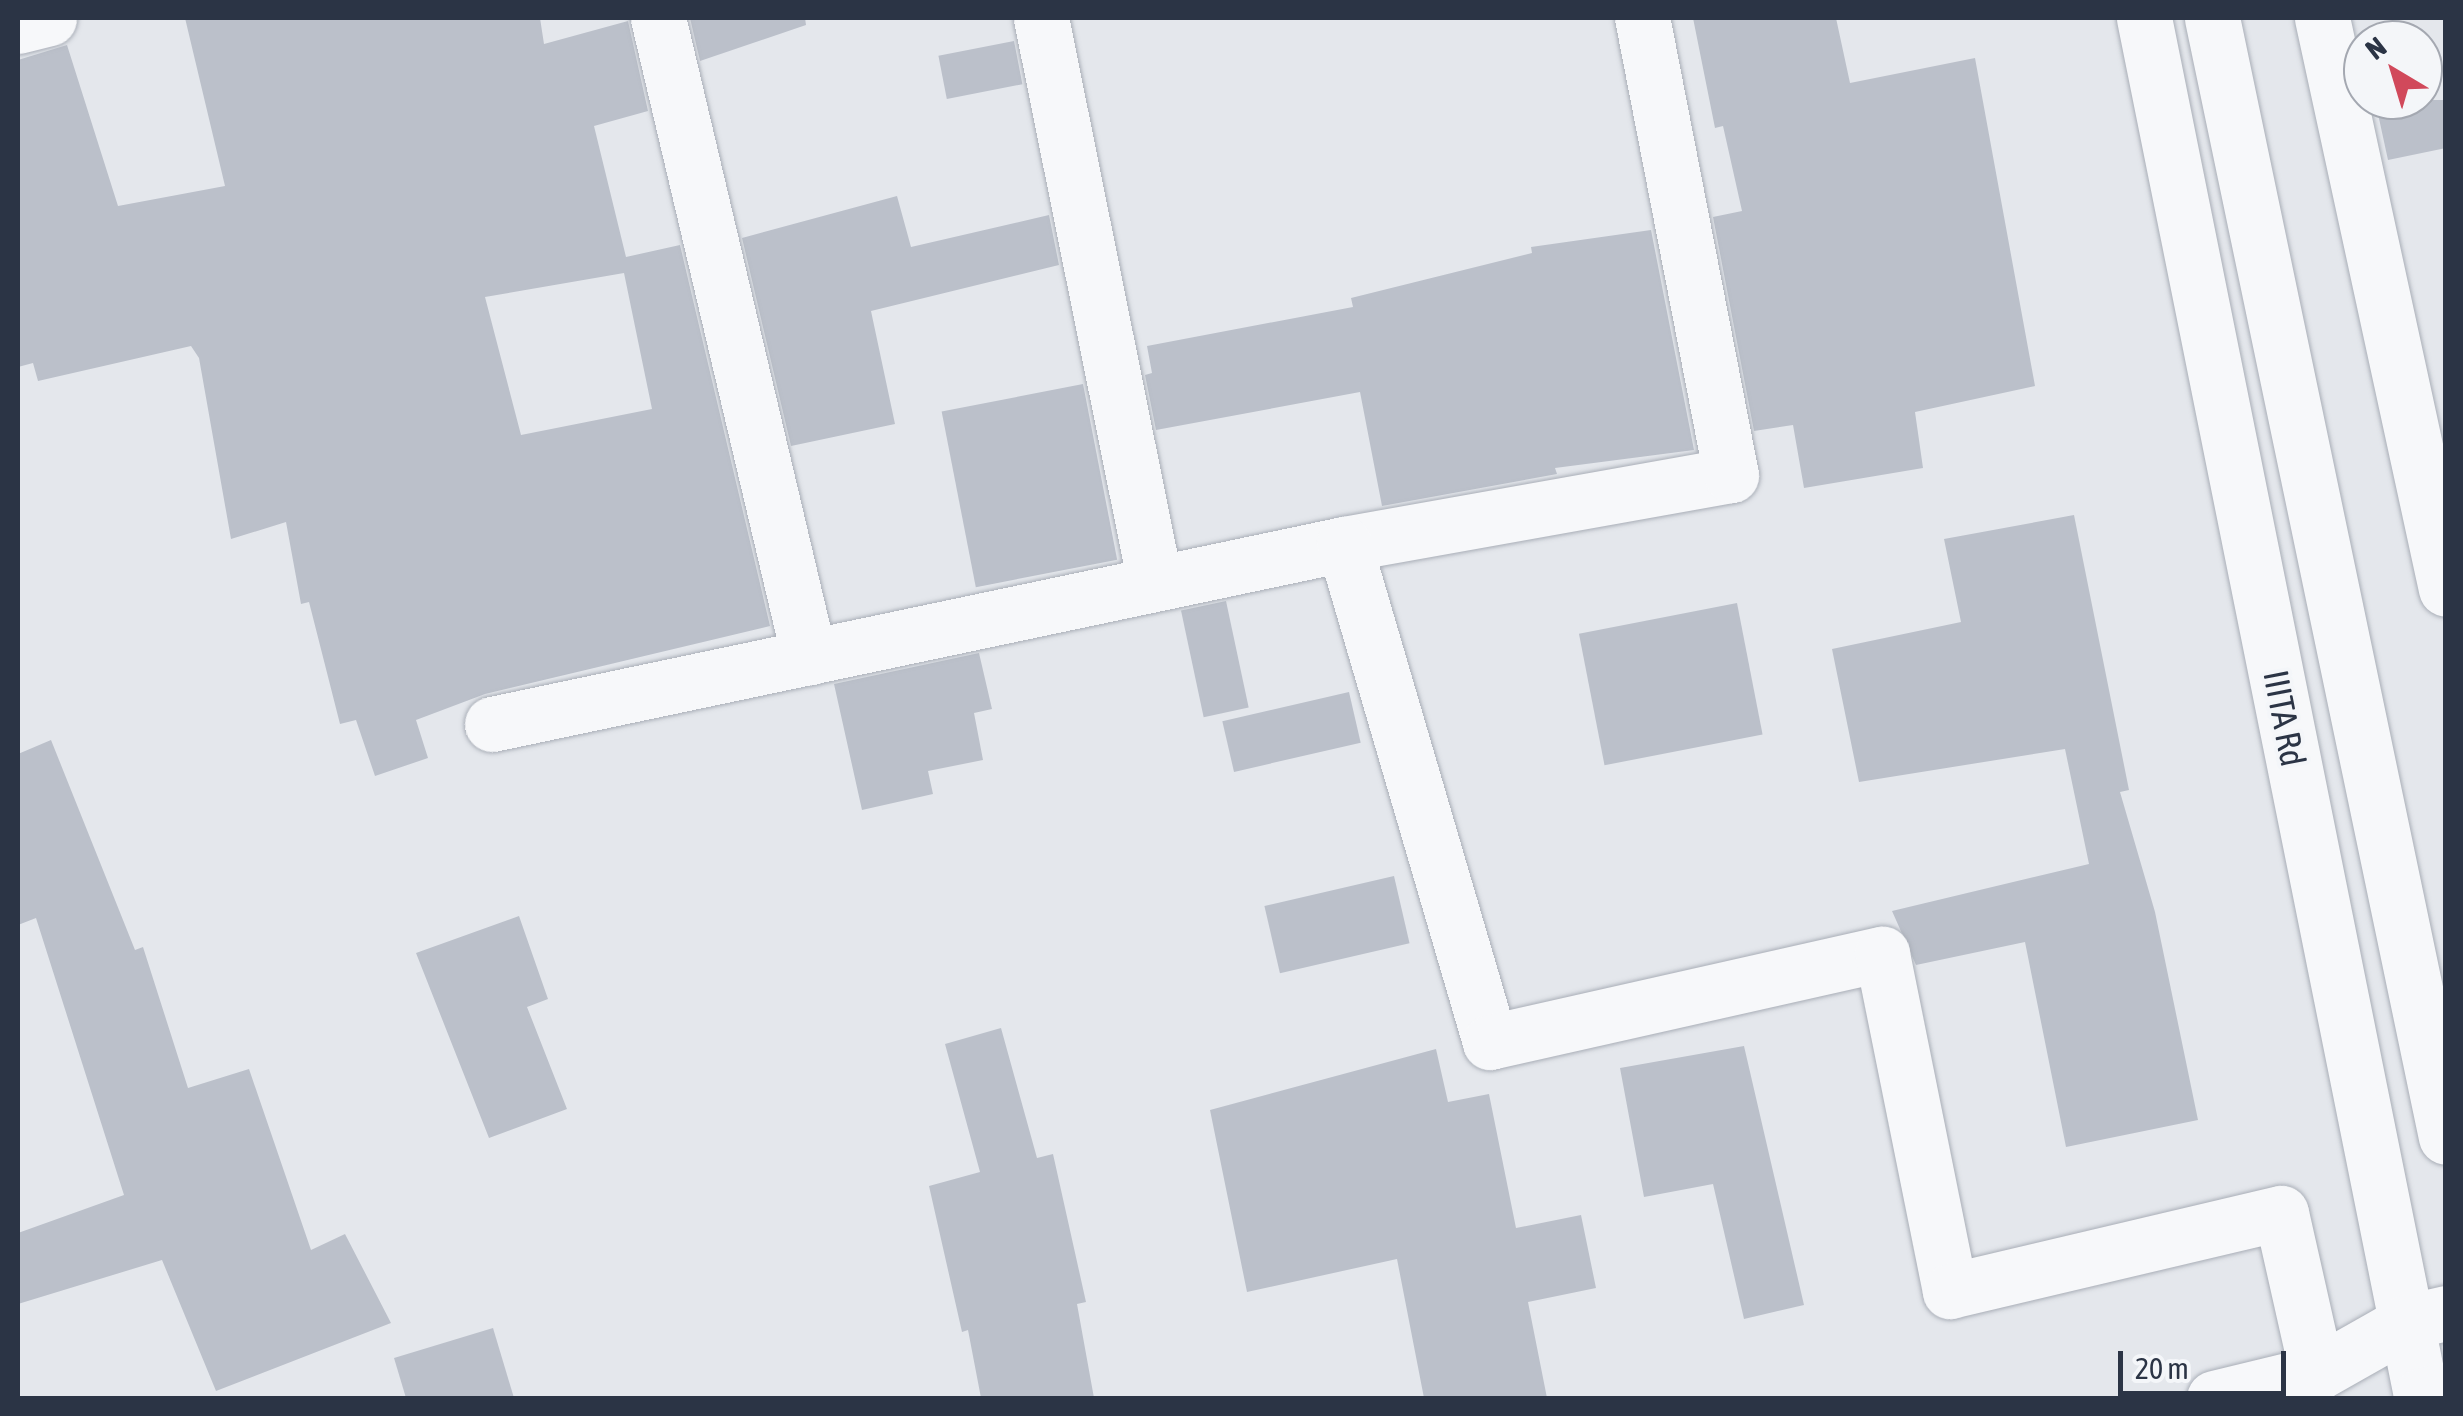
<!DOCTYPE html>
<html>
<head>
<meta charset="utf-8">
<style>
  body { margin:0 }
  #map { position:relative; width:2463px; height:1416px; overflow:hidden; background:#e4e7ec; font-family:"Asap Condensed",sans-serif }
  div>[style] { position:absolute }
  .building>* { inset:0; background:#bbc0ca; transform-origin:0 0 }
  .roads { filter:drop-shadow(0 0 2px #a9aeb7) drop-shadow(0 0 2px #a9aeb7) }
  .minor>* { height:55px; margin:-27.5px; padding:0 27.5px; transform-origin:27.5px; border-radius:27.5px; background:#f7f8fa }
  .tertiary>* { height:55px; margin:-27.5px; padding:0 27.5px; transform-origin:27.5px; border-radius:27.5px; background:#f7f8fa }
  span { translate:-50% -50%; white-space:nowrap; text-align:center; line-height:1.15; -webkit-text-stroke:8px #f4f6f9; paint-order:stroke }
  .street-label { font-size:35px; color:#2b3445 }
  .frame { position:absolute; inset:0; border:20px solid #2b3445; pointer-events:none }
  .north { position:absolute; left:2343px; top:20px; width:100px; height:100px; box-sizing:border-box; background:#f4f6f9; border:2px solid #a4a8b1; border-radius:50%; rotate:322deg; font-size:28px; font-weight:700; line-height:40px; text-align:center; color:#2b3445 }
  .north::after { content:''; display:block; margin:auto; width:35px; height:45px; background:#d1495b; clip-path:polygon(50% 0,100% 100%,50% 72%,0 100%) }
  .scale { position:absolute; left:2118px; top:1351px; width:168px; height:45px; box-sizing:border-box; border:5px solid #2b3445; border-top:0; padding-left:12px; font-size:30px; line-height:35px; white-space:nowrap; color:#2b3445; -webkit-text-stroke:8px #f4f6f9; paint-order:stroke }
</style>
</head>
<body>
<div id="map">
  <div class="building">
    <i style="clip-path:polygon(evenodd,185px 18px,540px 18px,544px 44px,628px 21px,648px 111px,594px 126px,626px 257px,680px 245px,770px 626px,485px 694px,416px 720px,428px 758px,375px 776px,356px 720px,340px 724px,309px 602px,301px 604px,286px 522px,231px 539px,199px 358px,191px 346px,38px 381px,33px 363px,18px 367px,18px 60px,67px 45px,118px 206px,225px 186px,185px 18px,624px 273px,652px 409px,521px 435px,485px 297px,624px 273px)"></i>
    <i style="clip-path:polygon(690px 18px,805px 18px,806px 25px,700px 61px)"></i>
    <i style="clip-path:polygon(1693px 18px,1836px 18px,1850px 83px,1975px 58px,2035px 386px,1915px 412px,1923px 468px,1804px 488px,1793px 425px,1754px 431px,1713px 217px,1742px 211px,1723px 126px,1715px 128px)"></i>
    <i style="left:1014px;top:41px;width:44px;height:77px;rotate:79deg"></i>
    <i style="clip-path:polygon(2375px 100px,2446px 100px,2446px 148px,2388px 160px)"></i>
    <i style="clip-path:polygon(897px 196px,911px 247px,1049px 215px,1059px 265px,871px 311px,895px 424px,791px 446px,742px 238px)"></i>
    <i style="clip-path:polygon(1651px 230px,1694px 450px,1555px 468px,1557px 474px,1382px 506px,1360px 392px,1156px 430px,1145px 375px,1152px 373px,1147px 346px,1353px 307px,1351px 298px,1532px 253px,1531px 247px)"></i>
    <i style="left:1083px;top:384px;width:179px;height:144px;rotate:79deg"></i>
    <i style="clip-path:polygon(2074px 515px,2129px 790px,2120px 792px,2155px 912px,2198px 1120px,2066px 1147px,2025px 942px,1916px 965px,1892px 911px,2089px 864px,2065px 749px,1859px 782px,1832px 649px,1961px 622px,1944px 539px)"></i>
    <i style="left:1226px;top:601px;width:109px;height:46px;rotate:78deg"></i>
    <i style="left:1737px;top:603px;width:134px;height:161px;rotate:79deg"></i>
    <i style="clip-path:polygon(979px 653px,992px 709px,974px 713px,983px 760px,928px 771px,933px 794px,862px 810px,834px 684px)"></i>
    <i style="left:1349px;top:692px;width:52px;height:130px;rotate:77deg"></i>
    <i style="clip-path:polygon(51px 740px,135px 950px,143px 947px,188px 1088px,249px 1069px,311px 1250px,345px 1234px,391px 1323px,216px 1391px,162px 1260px,18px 1304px,18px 1233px,124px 1195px,36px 918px,18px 925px,18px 754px)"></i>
    <i style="left:1394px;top:876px;width:69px;height:133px;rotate:77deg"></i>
    <i style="clip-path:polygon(519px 916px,548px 999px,527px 1007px,567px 1109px,489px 1138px,416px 953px)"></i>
    <i style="clip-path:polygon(1001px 1028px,1037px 1158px,1053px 1154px,1086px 1302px,1077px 1304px,1094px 1398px,981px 1398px,968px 1330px,962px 1332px,929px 1186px,980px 1172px,945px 1044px)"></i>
    <i style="clip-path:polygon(1744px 1046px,1804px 1305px,1744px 1319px,1713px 1184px,1644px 1197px,1620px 1068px)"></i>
    <i style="clip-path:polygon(1436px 1049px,1448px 1102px,1489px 1094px,1516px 1228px,1581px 1215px,1596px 1288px,1528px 1302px,1547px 1398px,1424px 1398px,1397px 1259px,1247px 1292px,1210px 1110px)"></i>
    <i style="clip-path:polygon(493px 1328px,514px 1398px,406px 1398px,394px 1358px)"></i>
  </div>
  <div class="roads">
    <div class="minor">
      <i style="left:658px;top:18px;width:657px;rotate:76.7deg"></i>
      <i style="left:1041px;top:18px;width:576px;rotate:78.59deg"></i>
      <i style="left:2144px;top:18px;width:1405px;rotate:78.63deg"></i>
      <i style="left:2421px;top:1395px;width:25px;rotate:-11deg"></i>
      <i style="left:2212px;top:18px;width:1143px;rotate:78.19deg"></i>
      <i style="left:2322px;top:18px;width:584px;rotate:77.75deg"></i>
      <i style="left:18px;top:26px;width:32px;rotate:-14deg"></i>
      <i style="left:1344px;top:544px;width:393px;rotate:-10.1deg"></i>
      <i style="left:1731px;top:475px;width:466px;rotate:-101deg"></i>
      <i style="left:492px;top:724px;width:871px;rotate:-11.93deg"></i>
      <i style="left:1344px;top:544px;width:519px;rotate:73.66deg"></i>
      <i style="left:1490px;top:1042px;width:402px;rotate:-12.7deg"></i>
      <i style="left:1882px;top:954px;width:344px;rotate:78.6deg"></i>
      <i style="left:1950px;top:1291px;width:340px;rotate:-13.3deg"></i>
      <i style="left:2281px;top:1213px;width:164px;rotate:77.3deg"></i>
      <i style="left:2214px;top:1398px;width:106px;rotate:-13.6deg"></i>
      <i style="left:2317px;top:1373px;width:103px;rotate:-29.5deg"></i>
    </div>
    <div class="tertiary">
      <i style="left:2407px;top:1322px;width:40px;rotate:-13deg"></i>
    </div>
  </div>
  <div class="street-label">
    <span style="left:2285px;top:718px;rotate:79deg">IIITA Rd</span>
  </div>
  <div class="frame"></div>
  <div class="north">N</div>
  <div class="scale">20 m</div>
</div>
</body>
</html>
